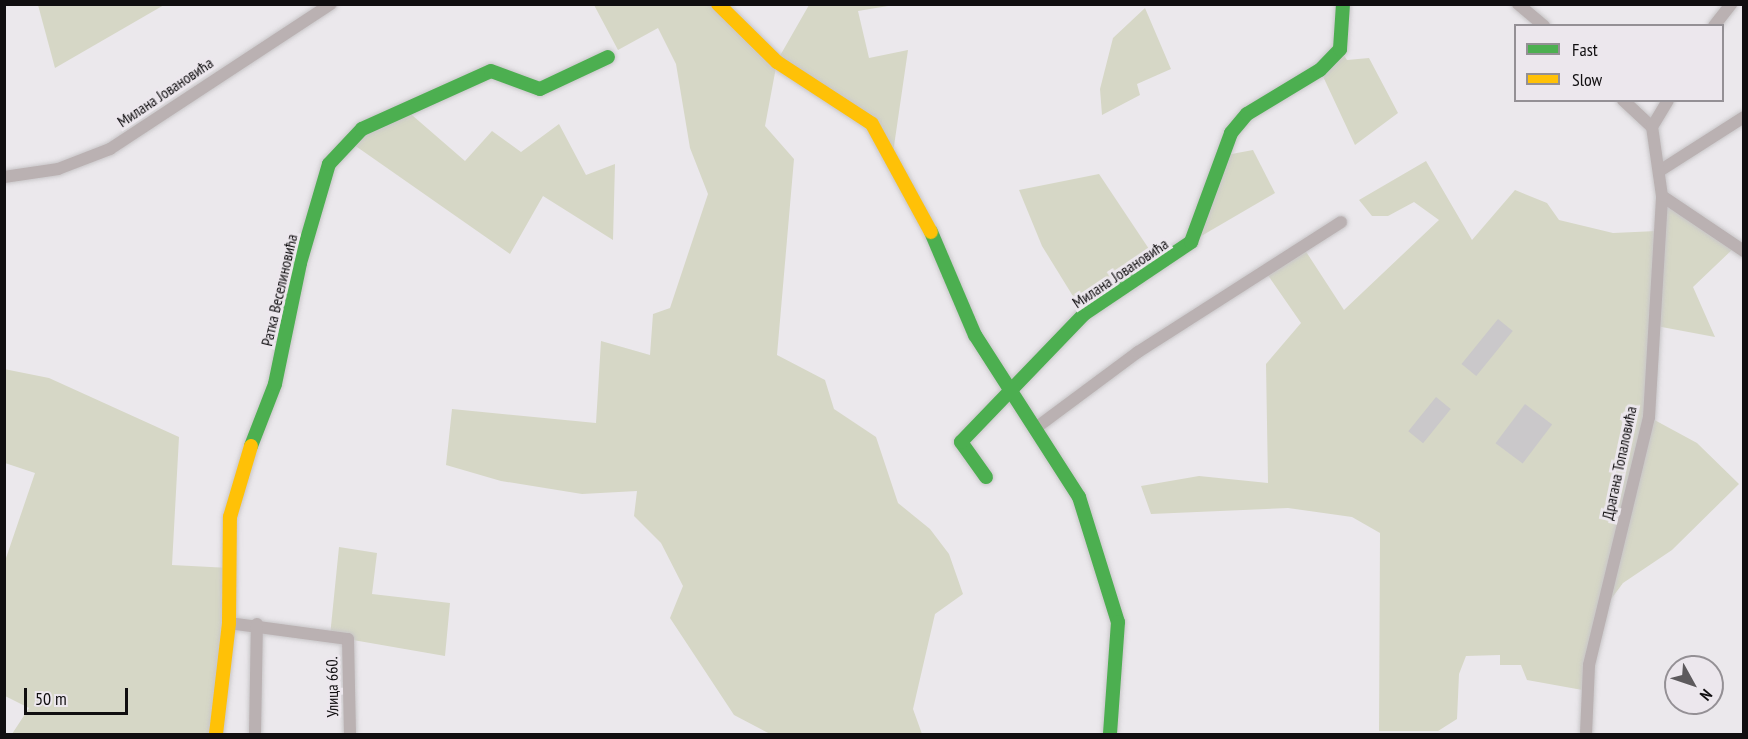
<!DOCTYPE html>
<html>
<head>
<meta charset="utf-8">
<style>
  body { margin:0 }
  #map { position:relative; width:1748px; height:739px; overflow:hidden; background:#ebe8ec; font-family:"PT Sans Narrow",sans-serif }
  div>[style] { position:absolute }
  .green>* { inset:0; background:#d6d7c6 }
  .building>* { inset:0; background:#cac8ca; transform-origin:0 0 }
  .roads { filter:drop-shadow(0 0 2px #c8c6c8) drop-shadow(0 0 2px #c8c6c8) }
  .street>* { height:12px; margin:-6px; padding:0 6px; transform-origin:6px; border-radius:6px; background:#bab1b2 }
  .fast>* { height:14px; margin:-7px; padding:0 7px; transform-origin:7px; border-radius:7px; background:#4caf50 }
  .slow>* { height:14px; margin:-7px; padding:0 7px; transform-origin:7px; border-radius:7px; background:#ffc107 }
  span { translate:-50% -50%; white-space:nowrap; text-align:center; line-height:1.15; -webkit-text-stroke:6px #ece7ed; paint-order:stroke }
  .street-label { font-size:16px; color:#100e10 }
  .frame { position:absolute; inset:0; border:6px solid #100e10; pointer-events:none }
  .legend { position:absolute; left:1514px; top:24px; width:210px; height:78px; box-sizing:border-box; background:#ece7ed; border:2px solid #949095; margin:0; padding:8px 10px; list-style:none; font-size:18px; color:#100e10 }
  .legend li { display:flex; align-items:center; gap:12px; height:30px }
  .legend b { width:30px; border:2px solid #949095 }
  .north { position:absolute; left:1664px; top:655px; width:60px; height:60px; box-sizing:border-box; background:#ece7ed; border:2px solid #949095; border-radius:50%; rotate:130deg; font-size:16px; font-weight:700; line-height:24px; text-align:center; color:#100e10 }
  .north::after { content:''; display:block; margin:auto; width:21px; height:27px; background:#5d5a5d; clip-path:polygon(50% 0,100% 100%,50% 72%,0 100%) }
  .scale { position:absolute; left:24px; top:688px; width:104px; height:27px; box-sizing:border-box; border:3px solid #100e10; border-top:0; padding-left:8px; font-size:18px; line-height:21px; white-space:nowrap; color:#100e10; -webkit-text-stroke:4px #ece7ed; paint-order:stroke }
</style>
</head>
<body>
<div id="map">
  <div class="green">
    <i style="clip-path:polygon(38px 5px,38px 4px,164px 5px,55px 68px)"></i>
    <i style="clip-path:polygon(594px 5px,718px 5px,777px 61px,809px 5px,894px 5px,858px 11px,869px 58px,908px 50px,893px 153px,872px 124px,777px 62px,765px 126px,794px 159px,777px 355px,825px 380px,834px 409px,876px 437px,898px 503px,930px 529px,949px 554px,963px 594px,935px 614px,913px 709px,922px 734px,770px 734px,734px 715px,670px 618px,683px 586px,661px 543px,634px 516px,637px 491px,582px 494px,501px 481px,446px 465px,452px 409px,596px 423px,601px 341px,650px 355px,653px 314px,670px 308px,708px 194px,690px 148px,676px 64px,658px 28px,618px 50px)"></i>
    <i style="clip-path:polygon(1145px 8px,1171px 69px,1137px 84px,1140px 95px,1102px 115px,1100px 89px,1113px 38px)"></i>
    <i style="clip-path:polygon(1340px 49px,1347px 60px,1369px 58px,1398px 113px,1355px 145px,1320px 70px)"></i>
    <i style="clip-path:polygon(405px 109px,465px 161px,492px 131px,521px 152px,559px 124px,586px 175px,615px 164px,613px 240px,543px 196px,510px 254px,347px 140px)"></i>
    <i style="clip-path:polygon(1253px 150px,1275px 193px,1191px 242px,1221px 156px)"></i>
    <i style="clip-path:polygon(1426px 161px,1472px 240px,1515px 190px,1547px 203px,1559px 220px,1613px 233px,1657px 231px,1662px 196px,1736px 246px,1693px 287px,1715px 337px,1651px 325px,1649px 417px,1697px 443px,1739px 484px,1672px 550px,1623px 583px,1603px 610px,1588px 691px,1527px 680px,1521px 665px,1500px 665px,1500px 655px,1466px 656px,1459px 674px,1457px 719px,1438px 731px,1379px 731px,1380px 533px,1352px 517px,1288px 508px,1151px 514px,1141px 486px,1199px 476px,1268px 483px,1266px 364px,1301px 323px,1265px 271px,1303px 247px,1344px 310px,1439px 220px,1414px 202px,1388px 216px,1372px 216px,1359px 200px)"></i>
    <i style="clip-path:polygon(1099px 174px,1161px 267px,1084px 314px,1042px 246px,1019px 190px)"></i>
    <i style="clip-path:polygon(4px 369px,49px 378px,179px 437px,172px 565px,230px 568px,216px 734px,12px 734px,29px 708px,5px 696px,5px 561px,35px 473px,5px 463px)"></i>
    <i style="clip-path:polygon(339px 547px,377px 553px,372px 594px,450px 603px,445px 656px,330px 636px)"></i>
  </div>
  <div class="building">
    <i style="left:1498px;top:319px;width:19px;height:58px;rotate:39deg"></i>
    <i style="left:1436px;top:397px;width:19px;height:44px;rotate:39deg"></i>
    <i style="left:1525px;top:404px;width:34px;height:49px;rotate:37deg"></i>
  </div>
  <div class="roads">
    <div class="street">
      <i style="left:1518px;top:4px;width:34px;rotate:40deg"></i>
      <i style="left:1714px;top:26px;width:28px;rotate:-52deg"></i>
      <i style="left:1623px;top:100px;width:40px;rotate:43deg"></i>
      <i style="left:1661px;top:170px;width:98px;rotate:-32.6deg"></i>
      <i style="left:4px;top:177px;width:55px;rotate:-8.4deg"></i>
      <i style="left:58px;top:169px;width:56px;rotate:-21deg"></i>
      <i style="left:110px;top:149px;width:264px;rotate:-33.3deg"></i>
      <i style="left:1662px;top:196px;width:99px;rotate:33.9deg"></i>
      <i style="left:1037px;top:427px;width:126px;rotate:-36.6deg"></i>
      <i style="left:1138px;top:352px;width:241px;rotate:-32.6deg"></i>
      <i style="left:229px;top:623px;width:120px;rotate:7.7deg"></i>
      <i style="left:348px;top:639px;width:95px;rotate:88.8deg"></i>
      <i style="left:255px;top:734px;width:110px;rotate:-89deg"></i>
      <i style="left:1586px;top:734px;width:69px;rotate:-87.5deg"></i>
      <i style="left:1589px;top:665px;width:255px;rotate:-76.4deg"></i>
      <i style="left:1649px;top:417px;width:221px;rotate:-86.6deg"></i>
      <i style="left:1662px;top:196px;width:70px;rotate:-98.2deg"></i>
      <i style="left:1652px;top:127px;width:31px;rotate:-59deg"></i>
    </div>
    <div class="fast">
      <i style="left:931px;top:232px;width:112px;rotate:66.9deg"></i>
      <i style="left:975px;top:335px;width:193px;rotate:57.3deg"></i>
      <i style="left:1079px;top:497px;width:131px;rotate:72.7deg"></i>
      <i style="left:1118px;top:622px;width:112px;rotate:94.1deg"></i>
      <i style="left:251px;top:446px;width:66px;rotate:-68.8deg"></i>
      <i style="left:275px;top:384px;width:124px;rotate:-78.3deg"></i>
      <i style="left:300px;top:263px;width:103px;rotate:-73.7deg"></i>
      <i style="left:329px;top:164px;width:48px;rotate:-46.7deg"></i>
      <i style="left:362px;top:129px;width:141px;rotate:-24.2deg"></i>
      <i style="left:491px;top:71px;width:52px;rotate:20.2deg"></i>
      <i style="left:540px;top:89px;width:75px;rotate:-25.2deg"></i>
      <i style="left:986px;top:477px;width:43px;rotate:-125.5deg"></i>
      <i style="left:961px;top:442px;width:178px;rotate:-46.1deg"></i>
      <i style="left:1084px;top:314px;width:129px;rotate:-33.9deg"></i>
      <i style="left:1191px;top:242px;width:116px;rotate:-69.8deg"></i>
      <i style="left:1231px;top:133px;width:25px;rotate:-50deg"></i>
      <i style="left:1247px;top:114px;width:85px;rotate:-31.1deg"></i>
      <i style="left:1320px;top:70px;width:29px;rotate:-46deg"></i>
      <i style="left:1340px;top:49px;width:45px;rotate:-86.2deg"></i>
    </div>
    <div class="slow">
      <i style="left:718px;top:4px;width:83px;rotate:44.5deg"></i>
      <i style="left:777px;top:62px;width:113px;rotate:33.1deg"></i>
      <i style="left:872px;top:124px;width:123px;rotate:61.4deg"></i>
      <i style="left:216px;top:734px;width:112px;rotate:-83.3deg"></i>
      <i style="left:229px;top:623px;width:106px;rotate:-89.5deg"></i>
      <i style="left:230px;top:517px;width:74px;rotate:-73.5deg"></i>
    </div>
  </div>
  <div class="street-label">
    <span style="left:165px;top:92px;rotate:-34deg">Милана Јовановића</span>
    <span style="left:1120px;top:273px;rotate:-34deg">Милана Јовановића</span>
    <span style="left:279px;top:290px;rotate:-77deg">Ратка Веселиновића</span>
    <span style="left:1619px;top:463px;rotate:-78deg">Драгана Топаловића</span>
    <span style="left:332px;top:687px;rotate:-91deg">Улица 660.</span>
  </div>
  <div class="frame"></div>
  <ul class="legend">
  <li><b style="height:8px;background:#4caf50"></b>Fast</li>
  <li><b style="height:8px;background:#ffc107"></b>Slow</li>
  </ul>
  <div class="north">N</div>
  <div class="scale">50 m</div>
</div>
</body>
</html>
